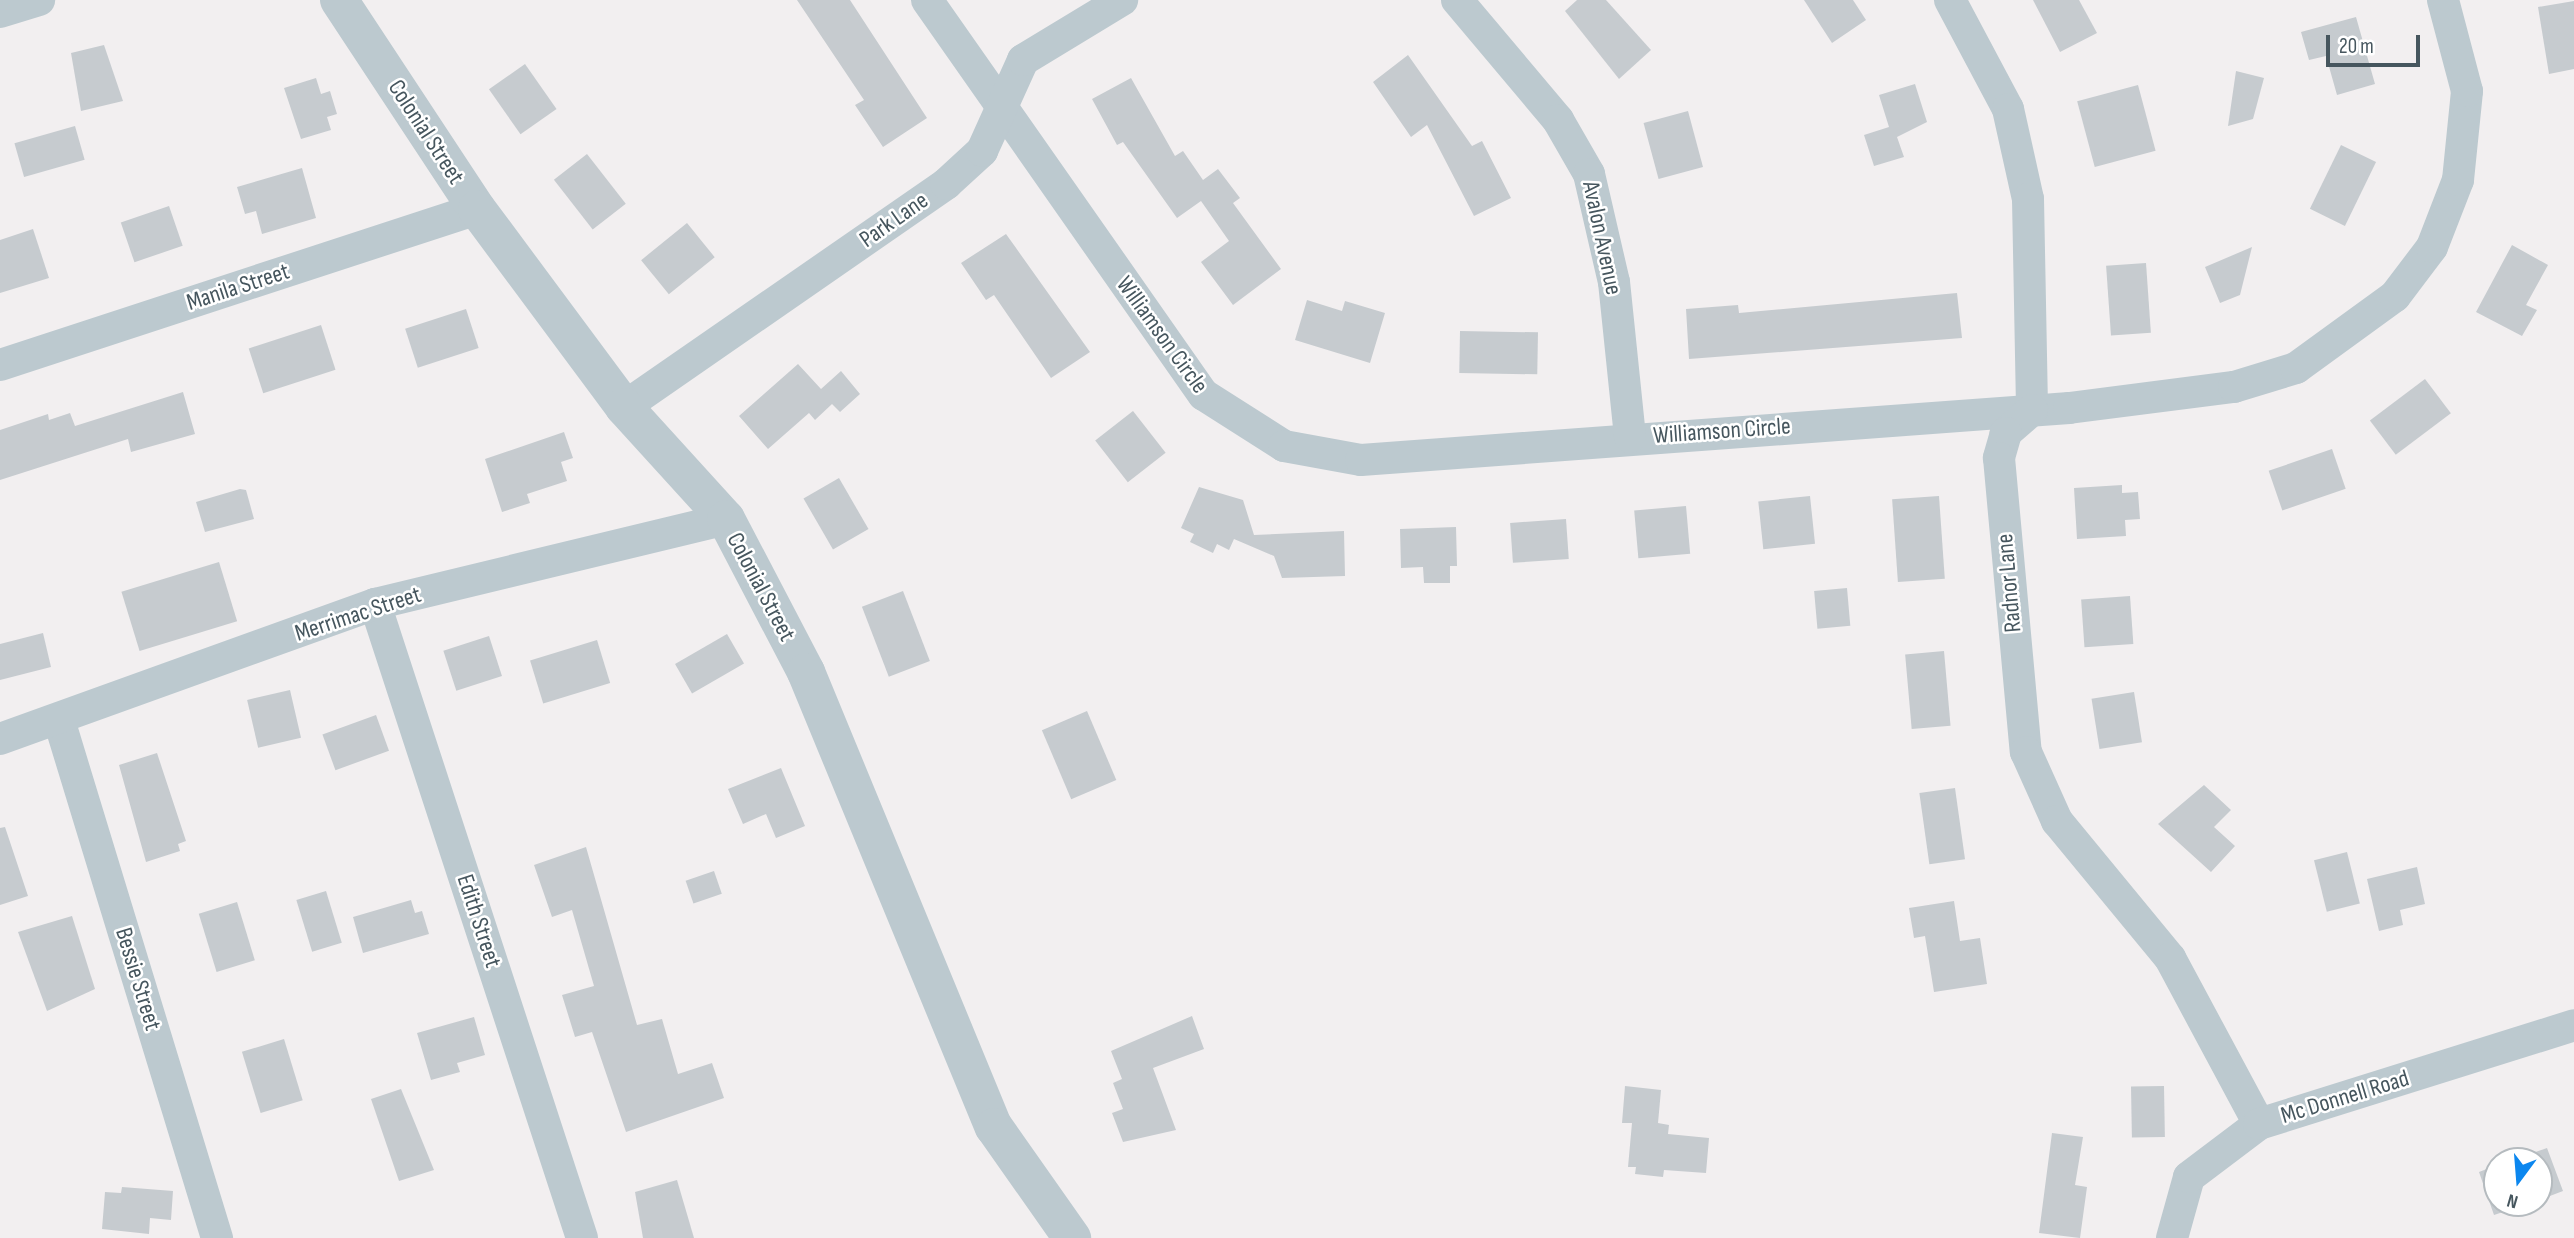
<!DOCTYPE html>
<html>
<head>
<meta charset="utf-8">
<style>
  body { margin:0 }
  #map { position:relative; width:2574px; height:1238px; overflow:hidden; background:#f2eff0; font-family:"Sofia Sans Condensed",sans-serif }
  div>[style] { position:absolute }
  .building>* { inset:0; background:#c6cbcf; transform-origin:0 0 }
  .minor>* { height:32px; margin:-16px; padding:0 16px; transform-origin:16px; border-radius:16px; background:#bcc9cf }
  .tertiary>* { height:38px; margin:-19px; padding:0 19px; transform-origin:19px; border-radius:19px; background:#bcc9cf }
  span { translate:-50% -50%; white-space:nowrap; text-align:center; line-height:1.15; -webkit-text-stroke:5px #fff; paint-order:stroke }
  .street-label { font-size:24px; color:#46565e }
  .north { position:absolute; left:2483px; top:1147px; width:70px; height:70px; box-sizing:border-box; background:#fff; border:2px solid #b5bbbf; border-radius:50%; rotate:196deg; font-size:19px; font-weight:700; line-height:28px; text-align:center; color:#46565e }
  .north::after { content:''; display:block; margin:auto; width:24px; height:32px; background:#0c87ef; clip-path:polygon(50% 0,100% 100%,50% 72%,0 100%) }
  .scale { position:absolute; left:2326px; top:35px; width:94px; height:32px; box-sizing:border-box; border:4px solid #46565e; border-top:0; padding-left:9px; font-size:21px; line-height:24px; white-space:nowrap; color:#46565e; -webkit-text-stroke:5px #fff; paint-order:stroke }
</style>
</head>
<body>
<div id="map">
  <div class="building">
    <i style="clip-path:polygon(797px 0,850px 0,927px 118px,883px 147px,855px 105px,864px 100px)"></i>
    <i style="clip-path:polygon(1577px 0,1606px 0,1651px 50px,1619px 79px,1565px 11px)"></i>
    <i style="clip-path:polygon(1804px 0,1853px 0,1866px 20px,1832px 43px)"></i>
    <i style="clip-path:polygon(2033px 0,2079px 0,2097px 33px,2060px 52px)"></i>
    <i style="clip-path:polygon(2574px 1px,2574px 69px,2549px 74px,2538px 7px)"></i>
    <i style="clip-path:polygon(2356px 17px,2375px 84px,2337px 95px,2326px 56px,2309px 60px,2301px 32px)"></i>
    <i style="clip-path:polygon(104px 45px,123px 101px,81px 111px,71px 53px)"></i>
    <i style="clip-path:polygon(1408px 55px,1472px 146px,1482px 141px,1511px 198px,1474px 216px,1427px 125px,1411px 137px,1373px 82px)"></i>
    <i style="left:525px;top:64px;width:55px;height:44px;rotate:55deg"></i>
    <i style="clip-path:polygon(2236px 71px,2264px 78px,2253px 119px,2228px 126px)"></i>
    <i style="clip-path:polygon(316px 78px,321px 94px,330px 91px,337px 114px,327px 117px,331px 130px,301px 139px,284px 88px)"></i>
    <i style="clip-path:polygon(1131px 78px,1175px 156px,1183px 151px,1203px 180px,1218px 169px,1240px 198px,1233px 203px,1281px 269px,1233px 305px,1201px 262px,1229px 241px,1201px 201px,1177px 218px,1123px 142px,1117px 145px,1092px 99px)"></i>
    <i style="clip-path:polygon(1915px 84px,1927px 122px,1897px 137px,1904px 157px,1874px 166px,1864px 135px,1889px 127px,1879px 95px)"></i>
    <i style="left:2138px;top:85px;width:68px;height:63px;rotate:75deg"></i>
    <i style="left:1688px;top:111px;width:58px;height:46px;rotate:75deg"></i>
    <i style="left:75px;top:126px;width:35px;height:63px;rotate:74deg"></i>
    <i style="left:2341px;top:145px;width:39px;height:71px;rotate:26deg"></i>
    <i style="left:587px;top:154px;width:63px;height:42px;rotate:52deg"></i>
    <i style="clip-path:polygon(302px 168px,316px 218px,262px 234px,256px 211px,245px 214px,237px 187px)"></i>
    <i style="left:169px;top:206px;width:42px;height:51px;rotate:71deg"></i>
    <i style="left:687px;top:223px;width:44px;height:59px;rotate:51deg"></i>
    <i style="clip-path:polygon(33px 229px,49px 278px,0 293px,0 240px)"></i>
    <i style="clip-path:polygon(1006px 234px,1090px 352px,1051px 378px,994px 295px,986px 300px,961px 263px)"></i>
    <i style="clip-path:polygon(2512px 245px,2548px 265px,2526px 305px,2537px 310px,2522px 336px,2476px 312px)"></i>
    <i style="clip-path:polygon(2252px 247px,2240px 295px,2220px 303px,2205px 267px)"></i>
    <i style="left:2146px;top:263px;width:70px;height:40px;rotate:86deg"></i>
    <i style="clip-path:polygon(1957px 293px,1962px 338px,1689px 359px,1686px 309px,1738px 305px,1739px 313px)"></i>
    <i style="clip-path:polygon(1307px 300px,1342px 311px,1345px 301px,1385px 313px,1370px 363px,1295px 340px)"></i>
    <i style="left:466px;top:309px;width:41px;height:64px;rotate:72deg"></i>
    <i style="left:321px;top:325px;width:47px;height:76px;rotate:72deg"></i>
    <i style="left:1460px;top:331px;width:78px;height:42px;rotate:1deg"></i>
    <i style="clip-path:polygon(798px 364px,821px 389px,841px 371px,860px 394px,840px 412px,832px 404px,815px 420px,809px 413px,768px 449px,739px 416px)"></i>
    <i style="left:2425px;top:379px;width:43px;height:69px;rotate:53deg"></i>
    <i style="clip-path:polygon(183px 392px,195px 434px,131px 452px,128px 439px,0 480px,0 430px,48px 414px,49px 420px,70px 413px,75px 426px)"></i>
    <i style="left:1133px;top:411px;width:53px;height:48px;rotate:52deg"></i>
    <i style="clip-path:polygon(564px 432px,573px 458px,561px 462px,567px 481px,527px 494px,530px 503px,502px 512px,485px 459px)"></i>
    <i style="left:2332px;top:449px;width:42px;height:67px;rotate:71deg"></i>
    <i style="left:839px;top:478px;width:59px;height:41px;rotate:60deg"></i>
    <i style="clip-path:polygon(2122px 485px,2122px 493px,2138px 492px,2140px 519px,2125px 520px,2126px 536px,2077px 539px,2074px 488px)"></i>
    <i style="clip-path:polygon(1199px 487px,1243px 500px,1254px 535px,1344px 531px,1345px 576px,1282px 578px,1274px 556px,1234px 539px,1229px 550px,1217px 544px,1213px 553px,1190px 542px,1194px 534px,1181px 528px)"></i>
    <i style="clip-path:polygon(240px 489px,246px 490px,254px 519px,205px 532px,196px 502px)"></i>
    <i style="left:1810px;top:496px;width:48px;height:52px;rotate:84deg"></i>
    <i style="left:1939px;top:496px;width:83px;height:47px;rotate:86deg"></i>
    <i style="left:1686px;top:506px;width:48px;height:52px;rotate:85deg"></i>
    <i style="left:1566px;top:519px;width:40px;height:56px;rotate:86deg"></i>
    <i style="clip-path:polygon(1456px 527px,1457px 566px,1450px 566px,1450px 583px,1424px 583px,1423px 567px,1401px 568px,1400px 529px)"></i>
    <i style="left:219px;top:562px;width:62px;height:102px;rotate:73deg"></i>
    <i style="left:1847px;top:588px;width:38px;height:33px;rotate:85deg"></i>
    <i style="left:903px;top:591px;width:75px;height:44px;rotate:69deg"></i>
    <i style="left:2130px;top:596px;width:48px;height:49px;rotate:86deg"></i>
    <i style="clip-path:polygon(43px 633px,51px 667px,0 680px,0 644px)"></i>
    <i style="left:727px;top:634px;width:34px;height:60px;rotate:60deg"></i>
    <i style="left:489px;top:636px;width:42px;height:48px;rotate:72deg"></i>
    <i style="left:597px;top:640px;width:45px;height:70px;rotate:73deg"></i>
    <i style="left:1944px;top:651px;width:75px;height:39px;rotate:85deg"></i>
    <i style="left:290px;top:690px;width:49px;height:44px;rotate:77deg"></i>
    <i style="left:2134px;top:692px;width:51px;height:43px;rotate:81deg"></i>
    <i style="left:1087px;top:711px;width:75px;height:49px;rotate:67deg"></i>
    <i style="left:376px;top:715px;width:38px;height:57px;rotate:70deg"></i>
    <i style="clip-path:polygon(157px 753px,186px 841px,178px 844px,180px 851px,146px 862px,119px 765px)"></i>
    <i style="clip-path:polygon(781px 768px,805px 826px,776px 838px,766px 814px,743px 824px,728px 789px)"></i>
    <i style="clip-path:polygon(2204px 785px,2231px 810px,2214px 827px,2235px 846px,2211px 872px,2158px 824px)"></i>
    <i style="left:1955px;top:788px;width:72px;height:36px;rotate:82deg"></i>
    <i style="clip-path:polygon(5px 827px,28px 896px,0 905px,0 828px)"></i>
    <i style="clip-path:polygon(586px 847px,637px 1025px,662px 1019px,678px 1074px,712px 1063px,724px 1098px,626px 1132px,592px 1032px,575px 1037px,562px 995px,594px 986px,572px 910px,552px 917px,534px 865px)"></i>
    <i style="left:2347px;top:852px;width:53px;height:34px;rotate:76deg"></i>
    <i style="clip-path:polygon(2417px 867px,2425px 904px,2400px 910px,2403px 925px,2379px 931px,2367px 879px)"></i>
    <i style="left:714px;top:871px;width:24px;height:30px;rotate:71deg"></i>
    <i style="left:326px;top:891px;width:54px;height:31px;rotate:73deg"></i>
    <i style="clip-path:polygon(411px 900px,415px 913px,422px 911px,429px 934px,363px 953px,353px 917px)"></i>
    <i style="clip-path:polygon(1954px 901px,1960px 941px,1980px 938px,1987px 984px,1934px 992px,1925px 936px,1914px 938px,1909px 908px)"></i>
    <i style="left:237px;top:902px;width:61px;height:40px;rotate:73deg"></i>
    <i style="clip-path:polygon(72px 916px,95px 989px,47px 1011px,18px 932px)"></i>
    <i style="clip-path:polygon(1192px 1016px,1204px 1049px,1153px 1068px,1176px 1130px,1123px 1142px,1112px 1113px,1123px 1109px,1113px 1083px,1122px 1079px,1111px 1051px)"></i>
    <i style="clip-path:polygon(474px 1017px,485px 1055px,457px 1063px,460px 1072px,431px 1080px,417px 1033px)"></i>
    <i style="left:284px;top:1039px;width:64px;height:44px;rotate:73deg"></i>
    <i style="clip-path:polygon(1625px 1086px,1661px 1090px,1658px 1123px,1669px 1125px,1668px 1134px,1709px 1138px,1706px 1173px,1664px 1170px,1663px 1177px,1635px 1174px,1636px 1167px,1628px 1167px,1632px 1123px,1622px 1123px)"></i>
    <i style="left:2164px;top:1086px;width:51px;height:33px;rotate:89deg"></i>
    <i style="clip-path:polygon(401px 1089px,434px 1170px,399px 1181px,371px 1099px)"></i>
    <i style="clip-path:polygon(2052px 1133px,2083px 1137px,2075px 1185px,2087px 1187px,2080px 1238px,2039px 1233px)"></i>
    <i style="clip-path:polygon(2547px 1148px,2563px 1191px,2539px 1200px,2539px 1161px,2509px 1161px)"></i>
    <i style="clip-path:polygon(2497px 1165px,2497px 1203px,2530px 1203px,2494px 1215px,2479px 1172px)"></i>
    <i style="clip-path:polygon(677px 1180px,694px 1238px,643px 1238px,635px 1192px)"></i>
    <i style="clip-path:polygon(122px 1187px,173px 1191px,171px 1220px,150px 1218px,149px 1234px,102px 1229px,105px 1192px,121px 1193px)"></i>
  </div>
  <div class="minor">
    <i style="left:927px;top:0;width:482px;rotate:55deg"></i>
    <i style="left:1204px;top:395px;width:95px;rotate:32.5deg"></i>
    <i style="left:1284px;top:446px;width:78px;rotate:10.3deg"></i>
    <i style="left:1361px;top:460px;width:710px;rotate:-4.2deg"></i>
    <i style="left:2069px;top:408px;width:166px;rotate:-7.3deg"></i>
    <i style="left:2234px;top:387px;width:65px;rotate:-17deg"></i>
    <i style="left:2296px;top:368px;width:122px;rotate:-36deg"></i>
    <i style="left:2395px;top:296px;width:61px;rotate:-52.9deg"></i>
    <i style="left:2432px;top:247px;width:72px;rotate:-68.8deg"></i>
    <i style="left:2458px;top:180px;width:89px;rotate:-84.2deg"></i>
    <i style="left:2467px;top:91px;width:94px;rotate:-104.8deg"></i>
    <i style="left:1457px;top:0;width:157px;rotate:49.9deg"></i>
    <i style="left:1558px;top:120px;width:62px;rotate:60.1deg"></i>
    <i style="left:1589px;top:174px;width:111px;rotate:77deg"></i>
    <i style="left:1614px;top:282px;width:156px;rotate:84.1deg"></i>
    <i style="left:1950px;top:0;width:123px;rotate:62deg"></i>
    <i style="left:2008px;top:109px;width:92px;rotate:77.5deg"></i>
    <i style="left:2028px;top:199px;width:211px;rotate:88.9deg"></i>
    <i style="left:2032px;top:410px;width:35px;rotate:139deg"></i>
    <i style="left:2006px;top:433px;width:26px;rotate:106deg"></i>
    <i style="left:1999px;top:458px;width:295px;rotate:84.8deg"></i>
    <i style="left:2026px;top:752px;width:76px;rotate:65.8deg"></i>
    <i style="left:2057px;top:821px;width:178px;rotate:50.5deg"></i>
    <i style="left:2170px;top:958px;width:188px;rotate:61.8deg"></i>
    <i style="left:0;top:12px;width:41px;rotate:-17.1deg"></i>
    <i style="left:0;top:365px;width:502px;rotate:-18.11deg"></i>
    <i style="left:624px;top:407px;width:392px;rotate:-34.7deg"></i>
    <i style="left:946px;top:184px;width:49px;rotate:-42.5deg"></i>
    <i style="left:982px;top:151px;width:100px;rotate:-65.7deg"></i>
    <i style="left:1023px;top:60px;width:116px;rotate:-31.2deg"></i>
    <i style="left:375px;top:604px;width:667px;rotate:71.92deg"></i>
    <i style="left:59px;top:720px;width:542px;rotate:73.04deg"></i>
    <i style="left:0;top:739px;width:399px;rotate:-19.8deg"></i>
    <i style="left:375px;top:604px;width:361px;rotate:-13.6deg"></i>
    <i style="left:2172px;top:1238px;width:63px;rotate:-74.4deg"></i>
    <i style="left:2189px;top:1177px;width:88px;rotate:-37.1deg"></i>
    <i style="left:2259px;top:1124px;width:330px;rotate:-17.4deg"></i>
  </div>
  <div class="tertiary">
    <i style="left:339px;top:0;width:250px;rotate:56.6deg"></i>
    <i style="left:477px;top:209px;width:247px;rotate:53.4deg"></i>
    <i style="left:624px;top:407px;width:151px;rotate:47.7deg"></i>
    <i style="left:726px;top:519px;width:173px;rotate:62.4deg"></i>
    <i style="left:806px;top:672px;width:492px;rotate:67.6deg"></i>
    <i style="left:994px;top:1127px;width:136px;rotate:54.9deg"></i>
  </div>
  <div class="street-label">
    <span style="left:426px;top:132px;rotate:57deg">Colonial Street</span>
    <span style="left:894px;top:220px;rotate:-35deg">Park Lane</span>
    <span style="left:1602px;top:238px;rotate:78deg">Avalon Avenue</span>
    <span style="left:238px;top:287px;rotate:-18deg">Manila Street</span>
    <span style="left:1162px;top:335px;rotate:54deg">Williamson Circle</span>
    <span style="left:1722px;top:431px;rotate:-4deg">Williamson Circle</span>
    <span style="left:2009px;top:583px;rotate:-95deg">Radnor Lane</span>
    <span style="left:761px;top:587px;rotate:62deg">Colonial Street</span>
    <span style="left:358px;top:614px;rotate:-18deg">Merrimac Street</span>
    <span style="left:479px;top:921px;rotate:72deg">Edith Street</span>
    <span style="left:138px;top:979px;rotate:73deg">Bessie Street</span>
    <span style="left:2345px;top:1097px;rotate:-17deg">Mc Donnell Road</span>
  </div>
  <div class="north">N</div>
  <div class="scale">20 m</div>
</div>
</body>
</html>
